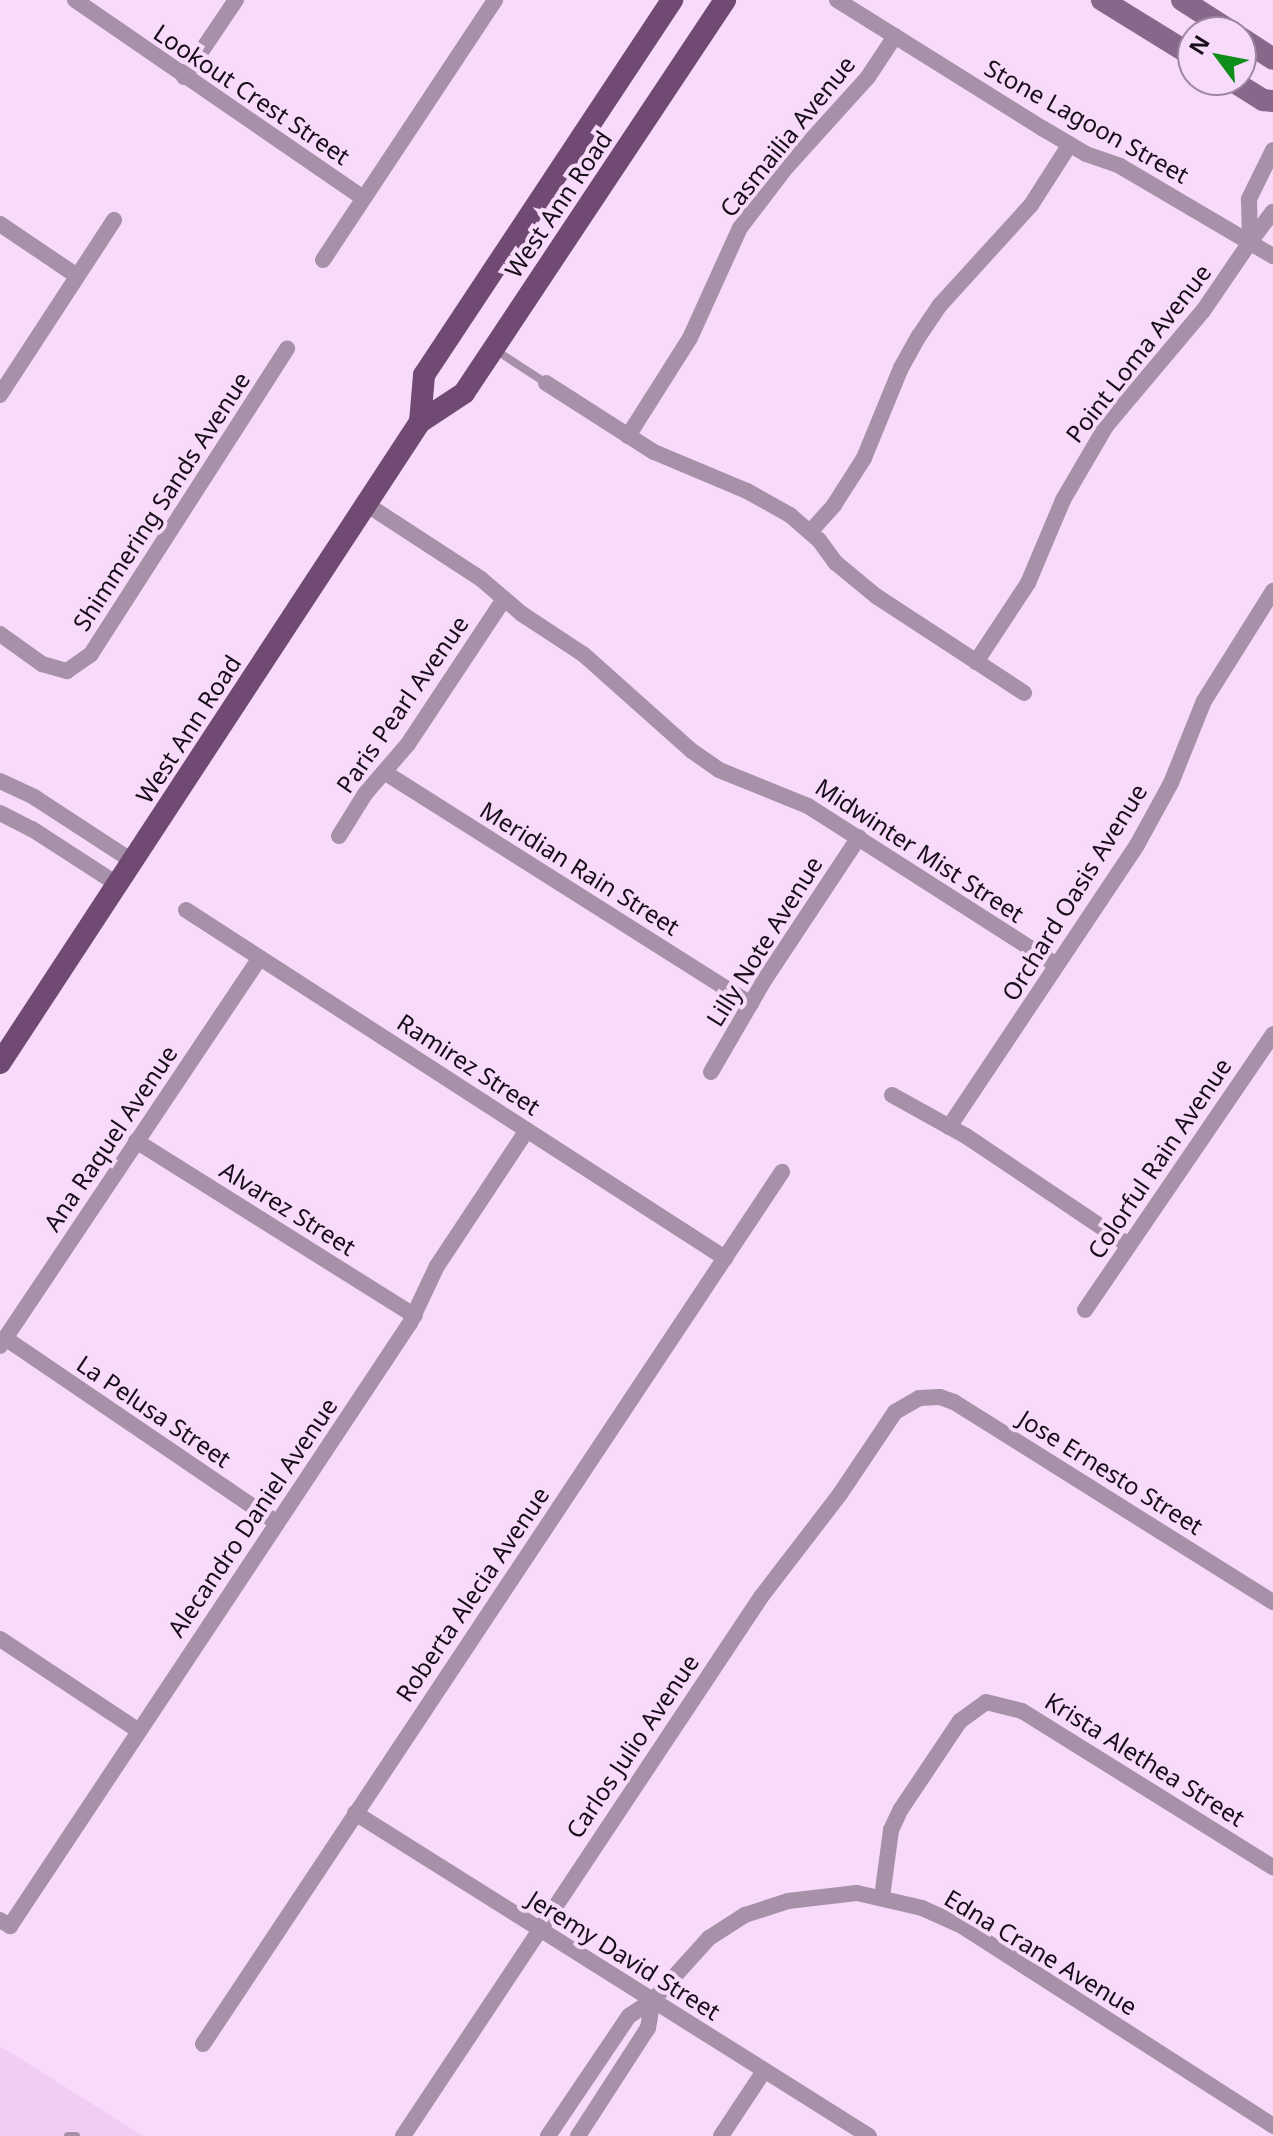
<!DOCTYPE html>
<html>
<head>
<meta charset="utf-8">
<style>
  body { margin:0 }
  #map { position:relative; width:1273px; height:2136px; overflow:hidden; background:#f8dafb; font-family:"Noto Sans",sans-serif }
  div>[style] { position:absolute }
  .built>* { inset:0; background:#f1cdf4 }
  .service>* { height:8px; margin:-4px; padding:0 4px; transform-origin:4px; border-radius:4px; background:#a691a8 }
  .minor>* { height:16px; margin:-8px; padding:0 8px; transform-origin:8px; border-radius:8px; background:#a691a8 }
  .secondary>* { height:22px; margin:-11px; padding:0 11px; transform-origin:11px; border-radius:11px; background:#87688a }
  .primary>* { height:22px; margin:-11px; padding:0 11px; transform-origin:11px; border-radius:11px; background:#704a73 }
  span { translate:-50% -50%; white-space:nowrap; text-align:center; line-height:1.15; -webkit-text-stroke:8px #f8dafb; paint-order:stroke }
  .street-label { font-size:24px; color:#170d18 }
  .north { position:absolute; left:1177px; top:16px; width:80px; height:80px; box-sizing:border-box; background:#f8dafb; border:2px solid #9e88a0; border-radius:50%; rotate:302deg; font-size:22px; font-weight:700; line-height:32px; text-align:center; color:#170d18 }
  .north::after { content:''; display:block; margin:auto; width:28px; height:36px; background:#0f8e1b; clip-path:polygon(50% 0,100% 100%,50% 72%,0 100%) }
</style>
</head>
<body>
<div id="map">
  <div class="built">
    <i style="clip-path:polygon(0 2047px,5px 2049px,143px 2136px,0 2136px)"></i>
  </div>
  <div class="service">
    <i style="left:494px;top:349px;width:62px;rotate:33.2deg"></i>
    <i style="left:68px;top:2136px;width:8px"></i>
  </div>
  <div class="minor">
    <i style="left:75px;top:0;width:349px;rotate:34.5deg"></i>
    <i style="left:837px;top:0;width:242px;rotate:32deg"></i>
    <i style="left:1042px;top:128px;width:51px;rotate:30.6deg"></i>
    <i style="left:1086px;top:154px;width:36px;rotate:19deg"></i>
    <i style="left:1120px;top:166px;width:178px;rotate:30.5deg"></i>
    <i style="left:184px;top:77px;width:93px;rotate:-56deg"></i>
    <i style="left:1273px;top:150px;width:55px;rotate:116.1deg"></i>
    <i style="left:1249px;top:199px;width:43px;rotate:88.7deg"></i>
    <i style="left:1250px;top:242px;width:38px;rotate:-53deg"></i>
    <i style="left:0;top:224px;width:93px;rotate:34deg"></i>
    <i style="left:323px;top:260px;width:312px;rotate:-56.5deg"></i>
    <i style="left:546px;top:383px;width:128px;rotate:32.6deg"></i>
    <i style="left:654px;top:452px;width:101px;rotate:22.8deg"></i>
    <i style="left:747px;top:491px;width:49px;rotate:29.2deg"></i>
    <i style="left:790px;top:515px;width:38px;rotate:41deg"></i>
    <i style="left:819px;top:540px;width:29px;rotate:54deg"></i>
    <i style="left:836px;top:563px;width:52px;rotate:39.5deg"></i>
    <i style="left:876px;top:596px;width:177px;rotate:33.2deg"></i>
    <i style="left:0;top:395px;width:209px;rotate:-56.9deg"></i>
    <i style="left:628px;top:436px;width:116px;rotate:-57.7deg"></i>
    <i style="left:690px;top:338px;width:121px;rotate:-65.6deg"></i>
    <i style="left:740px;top:228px;width:73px;rotate:-52.8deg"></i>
    <i style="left:784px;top:170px;width:125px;rotate:-47.9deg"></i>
    <i style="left:868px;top:77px;width:49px;rotate:-56.6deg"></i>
    <i style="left:366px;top:504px;width:137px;rotate:33.1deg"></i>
    <i style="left:481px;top:579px;width:54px;rotate:40.5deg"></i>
    <i style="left:522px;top:614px;width:73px;rotate:33.3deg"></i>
    <i style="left:583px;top:654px;width:146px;rotate:41.7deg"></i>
    <i style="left:692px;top:751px;width:33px;rotate:35deg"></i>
    <i style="left:719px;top:770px;width:96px;rotate:22deg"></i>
    <i style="left:808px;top:806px;width:295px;rotate:32.6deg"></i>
    <i style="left:810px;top:532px;width:36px;rotate:-48deg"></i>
    <i style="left:834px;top:505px;width:56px;rotate:-57.4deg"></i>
    <i style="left:864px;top:458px;width:97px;rotate:-67.7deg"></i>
    <i style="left:901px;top:368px;width:37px;rotate:-61deg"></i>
    <i style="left:919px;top:336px;width:37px;rotate:-56deg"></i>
    <i style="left:940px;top:305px;width:135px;rotate:-47.7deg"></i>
    <i style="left:1031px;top:205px;width:72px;rotate:-57.4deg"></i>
    <i style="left:0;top:634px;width:52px;rotate:35.5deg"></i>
    <i style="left:42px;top:664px;width:26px;rotate:16deg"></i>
    <i style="left:67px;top:671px;width:29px;rotate:-35deg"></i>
    <i style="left:91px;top:654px;width:363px;rotate:-57.3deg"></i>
    <i style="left:976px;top:662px;width:95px;rotate:-56.6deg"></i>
    <i style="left:1028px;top:583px;width:90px;rotate:-67.1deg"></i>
    <i style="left:1063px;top:500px;width:86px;rotate:-59.8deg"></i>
    <i style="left:1106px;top:426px;width:150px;rotate:-49.9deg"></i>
    <i style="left:1203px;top:311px;width:83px;rotate:-55.7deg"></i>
    <i style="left:384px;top:772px;width:434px;rotate:32.3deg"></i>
    <i style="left:0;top:781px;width:38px;rotate:25deg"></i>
    <i style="left:34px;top:797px;width:117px;rotate:33.1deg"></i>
    <i style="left:0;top:813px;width:36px;rotate:27deg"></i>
    <i style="left:32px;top:829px;width:101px;rotate:32.9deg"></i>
    <i style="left:339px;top:836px;width:49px;rotate:-58.2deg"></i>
    <i style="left:365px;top:794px;width:66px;rotate:-49.3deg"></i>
    <i style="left:408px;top:744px;width:174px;rotate:-56.5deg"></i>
    <i style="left:186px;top:910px;width:642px;rotate:32.85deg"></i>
    <i style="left:711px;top:1072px;width:108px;rotate:-59.9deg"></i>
    <i style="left:765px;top:979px;width:170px;rotate:-56.5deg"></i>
    <i style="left:892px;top:1095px;width:85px;rotate:29deg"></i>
    <i style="left:966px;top:1136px;width:195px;rotate:33.9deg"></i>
    <i style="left:949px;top:1127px;width:339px;rotate:-56.3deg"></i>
    <i style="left:1137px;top:845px;width:71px;rotate:-61.3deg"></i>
    <i style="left:1171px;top:783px;width:88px;rotate:-68.1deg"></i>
    <i style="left:1204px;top:701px;width:130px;rotate:-57.9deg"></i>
    <i style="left:136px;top:1141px;width:329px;rotate:32.1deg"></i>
    <i style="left:1085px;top:1310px;width:334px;rotate:-55.7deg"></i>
    <i style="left:5px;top:1338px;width:329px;rotate:34.2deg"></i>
    <i style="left:0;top:1346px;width:467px;rotate:-56.2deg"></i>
    <i style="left:0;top:1639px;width:167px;rotate:33.5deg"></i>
    <i style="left:355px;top:1813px;width:607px;rotate:32.15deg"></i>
    <i style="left:882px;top:1897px;width:68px;rotate:-82.3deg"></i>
    <i style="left:891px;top:1830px;width:23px;rotate:-65deg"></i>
    <i style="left:901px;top:1809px;width:106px;rotate:-56.2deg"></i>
    <i style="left:960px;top:1721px;width:32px;rotate:-36deg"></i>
    <i style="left:986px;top:1702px;width:37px;rotate:14deg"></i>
    <i style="left:1022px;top:1711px;width:296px;rotate:31.9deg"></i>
    <i style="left:0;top:1920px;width:12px;rotate:31deg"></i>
    <i style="left:10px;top:1926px;width:724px;rotate:-56.44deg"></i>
    <i style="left:410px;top:1323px;width:63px;rotate:-64.7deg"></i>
    <i style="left:437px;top:1266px;width:163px;rotate:-56.5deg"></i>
    <i style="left:203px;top:2044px;width:1047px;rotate:-56.42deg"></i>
    <i style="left:403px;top:2136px;width:647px;rotate:-56.41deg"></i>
    <i style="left:761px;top:1597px;width:130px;rotate:-52.5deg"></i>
    <i style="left:840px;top:1494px;width:99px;rotate:-56.1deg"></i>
    <i style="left:895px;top:1412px;width:28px;rotate:-30deg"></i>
    <i style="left:919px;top:1398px;width:21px;rotate:-3deg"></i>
    <i style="left:940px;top:1397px;width:15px;rotate:20deg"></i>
    <i style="left:954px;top:1402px;width:377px;rotate:32.1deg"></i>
    <i style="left:548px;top:2136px;width:145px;rotate:-56deg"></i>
    <i style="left:629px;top:2016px;width:29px;rotate:-34deg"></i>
    <i style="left:653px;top:2000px;width:84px;rotate:-47.9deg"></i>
    <i style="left:709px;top:1938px;width:43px;rotate:-32.6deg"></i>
    <i style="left:745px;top:1915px;width:45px;rotate:-18deg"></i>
    <i style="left:788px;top:1901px;width:69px;rotate:-6.6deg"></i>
    <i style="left:857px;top:1893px;width:67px;rotate:13deg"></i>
    <i style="left:922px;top:1908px;width:44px;rotate:24.2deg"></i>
    <i style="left:962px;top:1926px;width:370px;rotate:32.7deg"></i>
    <i style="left:578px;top:2136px;width:129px;rotate:-57.1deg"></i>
    <i style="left:648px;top:2028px;width:28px;rotate:-80deg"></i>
    <i style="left:721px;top:2136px;width:78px;rotate:-56.5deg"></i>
  </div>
  <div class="secondary">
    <i style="left:1102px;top:0;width:107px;rotate:31.6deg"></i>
    <i style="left:1182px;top:0;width:59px;rotate:32.6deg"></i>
    <i style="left:1241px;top:38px;width:38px;rotate:33deg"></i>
    <i style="left:1231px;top:80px;width:38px;rotate:32deg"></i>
    <i style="left:1263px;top:100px;width:10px;rotate:6deg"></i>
  </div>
  <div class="primary">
    <i style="left:420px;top:422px;width:47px;rotate:-85.1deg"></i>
    <i style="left:424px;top:375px;width:450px;rotate:-56.5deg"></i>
    <i style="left:0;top:1063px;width:766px;rotate:-56.77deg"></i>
    <i style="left:420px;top:422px;width:53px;rotate:-33.4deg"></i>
    <i style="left:464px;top:393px;width:472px;rotate:-56.4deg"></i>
  </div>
  <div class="street-label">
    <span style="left:252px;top:94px;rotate:34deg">Lookout Crest Street</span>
    <span style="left:1087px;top:121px;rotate:29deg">Stone Lagoon Street</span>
    <span style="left:787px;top:136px;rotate:-51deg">Casmailia Avenue</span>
    <span style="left:558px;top:204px;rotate:-56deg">West Ann Road</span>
    <span style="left:1138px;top:353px;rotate:-52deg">Point Loma Avenue</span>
    <span style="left:161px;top:501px;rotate:-57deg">Shimmering Sands Avenue</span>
    <span style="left:402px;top:704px;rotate:-55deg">Paris Pearl Avenue</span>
    <span style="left:188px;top:729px;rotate:-57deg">West Ann Road</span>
    <span style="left:920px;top:850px;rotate:33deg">Midwinter Mist Street</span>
    <span style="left:580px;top:868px;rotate:32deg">Meridian Rain Street</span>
    <span style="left:1074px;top:892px;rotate:-58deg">Orchard Oasis Avenue</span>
    <span style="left:764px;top:941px;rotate:-58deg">Lilly Note Avenue</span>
    <span style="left:469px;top:1064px;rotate:33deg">Ramirez Street</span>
    <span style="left:110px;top:1138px;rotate:-56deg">Ana Raquel Avenue</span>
    <span style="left:1159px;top:1158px;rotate:-56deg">Colorful Rain Avenue</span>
    <span style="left:288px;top:1208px;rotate:32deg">Alvarez Street</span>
    <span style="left:154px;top:1411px;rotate:34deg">La Pelusa Street</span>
    <span style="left:1111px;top:1472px;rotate:32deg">Jose Ernesto Street</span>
    <span style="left:252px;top:1517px;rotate:-56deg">Alecandro Daniel Avenue</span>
    <span style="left:472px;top:1594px;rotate:-56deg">Roberta Alecia Avenue</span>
    <span style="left:632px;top:1746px;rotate:-56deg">Carlos Julio Avenue</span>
    <span style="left:1145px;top:1759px;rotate:32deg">Krista Alethea Street</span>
    <span style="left:1041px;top:1952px;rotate:31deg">Edna Crane Avenue</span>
    <span style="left:624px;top:1955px;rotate:32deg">Jeremy David Street</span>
  </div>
  <div class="north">N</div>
</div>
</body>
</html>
